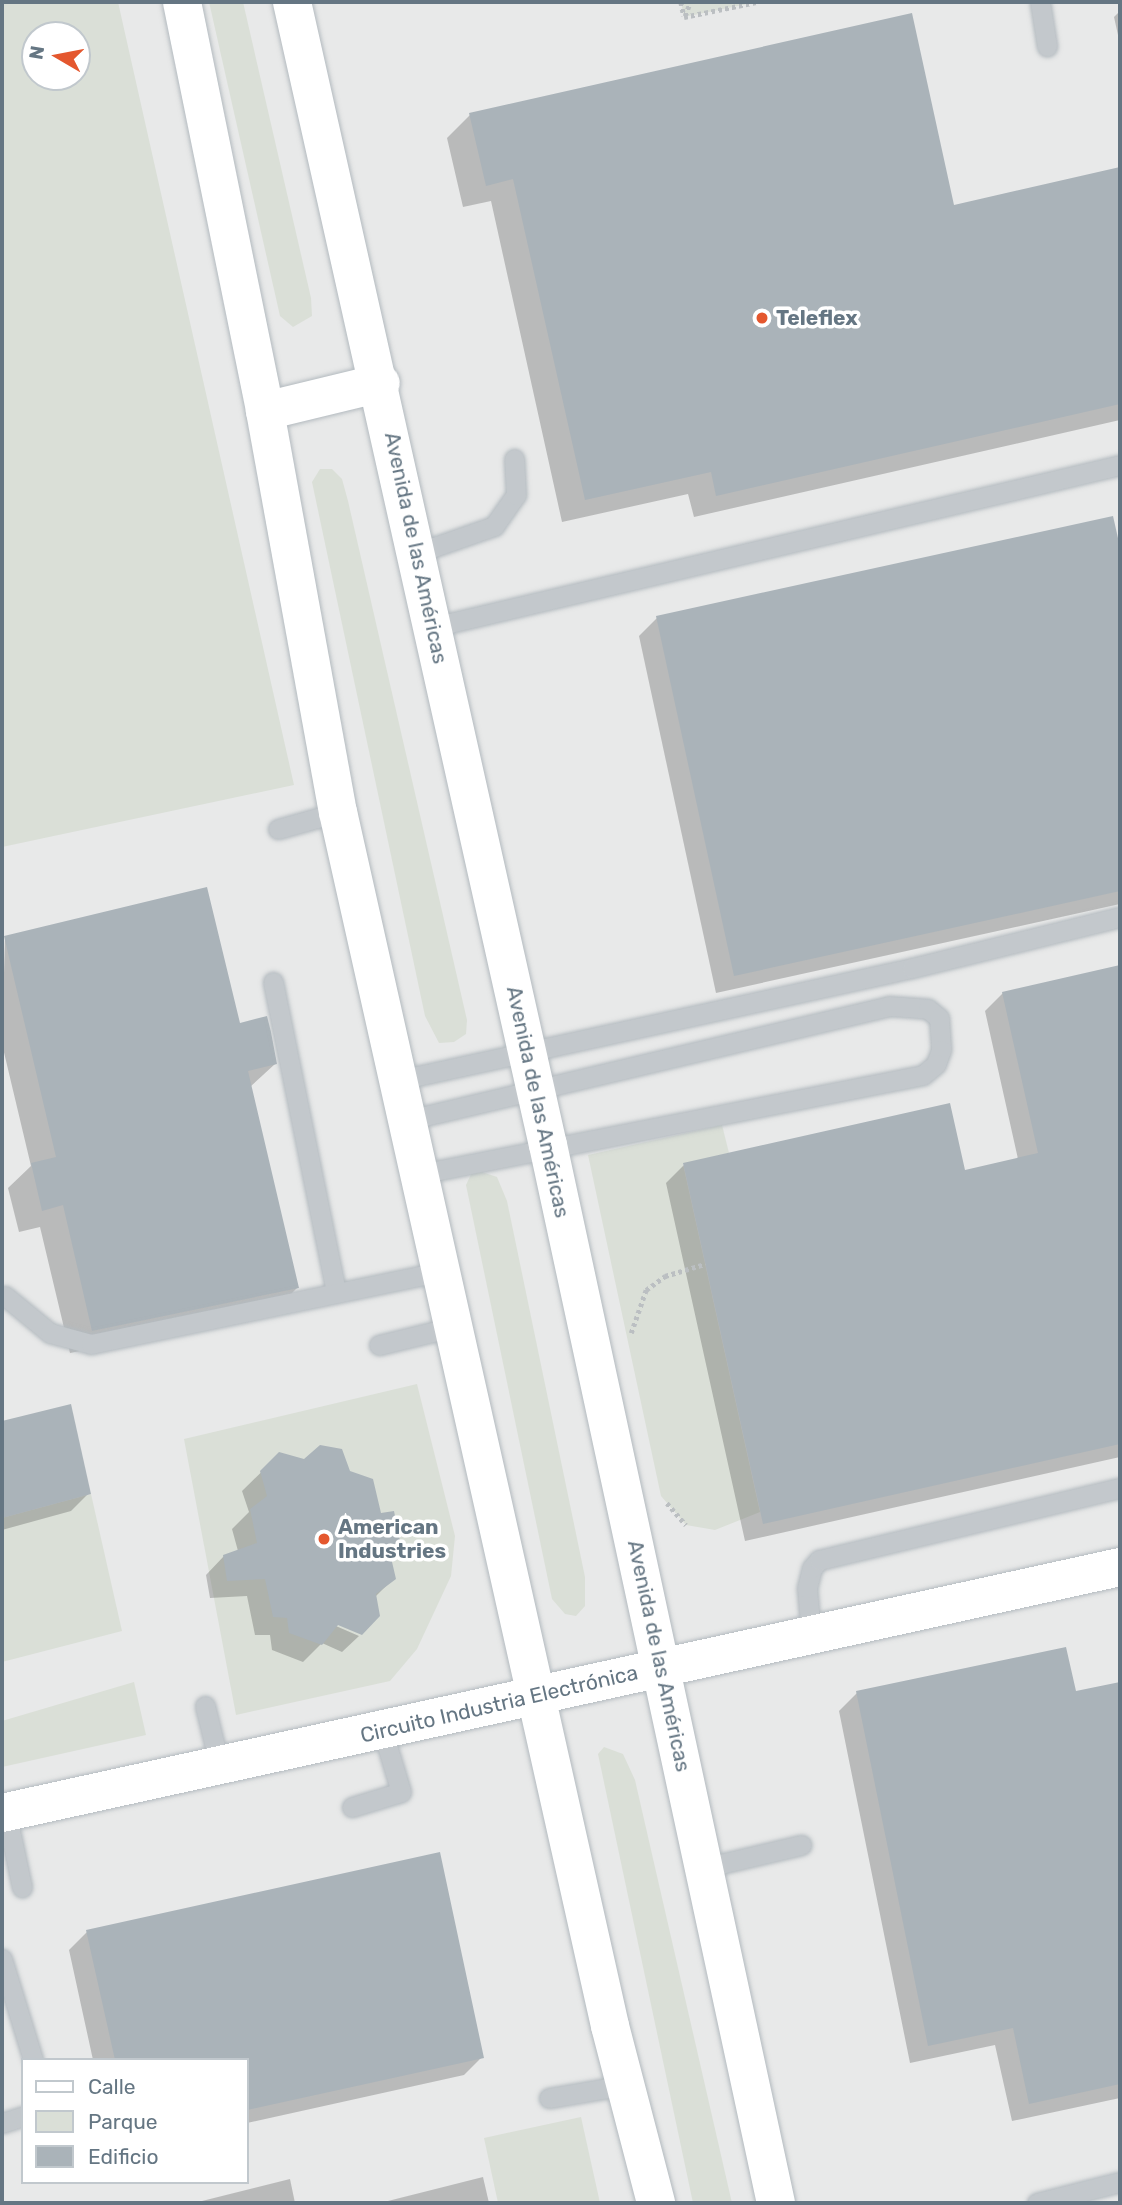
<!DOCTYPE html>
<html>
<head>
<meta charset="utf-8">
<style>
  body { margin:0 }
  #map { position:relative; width:1122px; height:2205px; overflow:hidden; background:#fafaf8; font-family:Rubik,sans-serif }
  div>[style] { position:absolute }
  .built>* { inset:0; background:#e8e9e9 }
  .green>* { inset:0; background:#dadfd7 }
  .shadow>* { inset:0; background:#0003 }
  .building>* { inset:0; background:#aab3b9 }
  .path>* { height:4.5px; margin-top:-2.25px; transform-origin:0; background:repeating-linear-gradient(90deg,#bbbfc2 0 3.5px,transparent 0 7px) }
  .roads { filter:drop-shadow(0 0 2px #b3babf) drop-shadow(0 0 2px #b3babf) }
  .lane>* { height:19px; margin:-9.5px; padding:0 9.5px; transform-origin:9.5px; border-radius:9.5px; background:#c3c8cc }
  .secondary>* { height:38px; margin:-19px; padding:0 19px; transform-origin:19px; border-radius:19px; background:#fff }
  .dots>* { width:19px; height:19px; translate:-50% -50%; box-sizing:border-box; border:4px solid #fff; border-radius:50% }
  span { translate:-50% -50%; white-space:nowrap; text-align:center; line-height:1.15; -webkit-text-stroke:7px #fff; paint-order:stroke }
  .poi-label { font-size:21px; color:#657683; font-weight:700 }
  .left { translate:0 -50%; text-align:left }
  .street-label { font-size:21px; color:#657683 }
  .frame { position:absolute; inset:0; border:4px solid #657683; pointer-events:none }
  .legend { position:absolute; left:21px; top:2058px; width:228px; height:126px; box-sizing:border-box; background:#fff; border:2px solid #c1c8cd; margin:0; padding:9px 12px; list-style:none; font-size:21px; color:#657683 }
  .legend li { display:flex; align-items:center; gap:14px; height:35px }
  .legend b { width:35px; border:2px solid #c1c8cd }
  .north { position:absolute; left:21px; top:21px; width:70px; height:70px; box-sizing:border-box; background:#fff; border:2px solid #c1c8cd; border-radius:50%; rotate:280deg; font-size:19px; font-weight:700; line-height:28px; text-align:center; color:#657683 }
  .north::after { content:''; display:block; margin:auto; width:24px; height:32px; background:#e4572e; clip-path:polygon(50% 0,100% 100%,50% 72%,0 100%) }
</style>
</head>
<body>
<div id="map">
  <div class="built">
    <i style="clip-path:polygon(evenodd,2px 2px,1120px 2px,1120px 2203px,2px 2203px,2px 2px,35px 35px,77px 35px,77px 77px,35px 77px,35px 35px,2px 2px,23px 2060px,247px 2060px,247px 2182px,23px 2182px,23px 2060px)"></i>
  </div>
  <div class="green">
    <i style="clip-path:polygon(evenodd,2px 2px,118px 2px,294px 785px,2px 847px,2px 2px,35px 35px,77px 35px,77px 77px,35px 77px,35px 35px)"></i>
    <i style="clip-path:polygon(209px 2px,243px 2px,311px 298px,312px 316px,293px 327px,280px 316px)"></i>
    <i style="clip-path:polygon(681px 2px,757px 2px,684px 17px)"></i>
    <i style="clip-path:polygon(320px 469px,332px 469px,342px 479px,348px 501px,467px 1020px,466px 1034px,454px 1042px,439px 1043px,425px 1016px,312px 482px)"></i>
    <i style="clip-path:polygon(722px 1125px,729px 1153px,683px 1164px,760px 1512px,715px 1530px,686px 1525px,661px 1496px,588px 1155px)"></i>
    <i style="clip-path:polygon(479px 1171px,497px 1177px,507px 1201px,585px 1577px,585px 1606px,576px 1616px,565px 1614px,552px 1599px,466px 1185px,471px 1174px)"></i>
    <i style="clip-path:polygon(417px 1384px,455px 1536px,451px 1576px,417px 1649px,390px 1681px,236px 1715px,184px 1439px)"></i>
    <i style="clip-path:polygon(91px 1494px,122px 1631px,2px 1662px,2px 1518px)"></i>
    <i style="clip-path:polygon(134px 1682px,146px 1735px,2px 1767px,2px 1721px)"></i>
    <i style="clip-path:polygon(604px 1747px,623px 1754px,635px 1780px,732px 2203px,693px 2203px,598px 1754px)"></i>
    <i style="clip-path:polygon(581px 2117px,600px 2203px,498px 2203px,484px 2138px)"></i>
  </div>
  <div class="shadow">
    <i style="clip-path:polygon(1120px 11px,1120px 44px,1114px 17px)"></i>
    <i style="clip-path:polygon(470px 115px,953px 207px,1120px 169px,1120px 420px,694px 517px,688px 494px,562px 522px,491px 201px,463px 207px,447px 138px)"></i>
    <i style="clip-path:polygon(1112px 518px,1120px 556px,1120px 904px,716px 993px,639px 636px,657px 618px)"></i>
    <i style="clip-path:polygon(5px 937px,238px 1025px,275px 1064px,250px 1087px,297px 1288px,274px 1311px,70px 1353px,40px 1227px,19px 1232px,8px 1188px,31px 1166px,2px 1044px)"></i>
    <i style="clip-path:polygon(1120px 967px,1120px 1457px,745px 1541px,666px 1183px,684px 1165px,963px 1172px,1018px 1159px,985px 1011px,1003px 993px)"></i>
    <i style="clip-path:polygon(70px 1406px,89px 1493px,71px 1511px,2px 1530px,2px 1423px)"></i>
    <i style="clip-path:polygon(280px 1454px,348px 1472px,399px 1545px,388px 1556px,394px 1578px,375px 1597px,329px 1623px,359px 1636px,342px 1652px,322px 1643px,303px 1662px,272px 1650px,270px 1635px,255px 1635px,247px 1596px,210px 1598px,206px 1575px,224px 1556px,238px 1551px,232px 1529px,249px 1512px,242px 1491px)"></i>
    <i style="clip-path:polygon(1120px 1684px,1120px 2098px,1012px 2121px,995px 2045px,910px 2063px,839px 1711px,857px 1693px,1075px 1693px)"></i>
    <i style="clip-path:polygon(87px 1932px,482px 2057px,464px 2075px,247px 2123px,247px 2060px,93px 2060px,69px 1950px)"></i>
    <i style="clip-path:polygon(483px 2177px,489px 2203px,380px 2203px)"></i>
    <i style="clip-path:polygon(290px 2179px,295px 2203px,194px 2203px)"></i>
  </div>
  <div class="building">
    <i style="clip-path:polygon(912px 13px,954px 205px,1120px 167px,1120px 404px,716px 496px,711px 472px,585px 500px,513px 179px,486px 186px,469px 113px)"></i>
    <i style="clip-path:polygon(1113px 516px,1120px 547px,1120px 891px,734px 976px,656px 616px)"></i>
    <i style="clip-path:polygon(207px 887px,240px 1023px,267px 1016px,271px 1032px,277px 1064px,248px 1071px,299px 1288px,92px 1331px,63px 1205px,42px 1211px,31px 1163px,56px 1157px,4px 936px)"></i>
    <i style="clip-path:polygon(1120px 965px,1120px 1444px,763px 1524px,683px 1163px,950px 1103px,965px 1170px,1038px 1153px,1002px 992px)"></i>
    <i style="clip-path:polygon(71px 1404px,91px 1494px,2px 1518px,2px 1421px)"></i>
    <i style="clip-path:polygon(320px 1445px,342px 1449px,350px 1471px,373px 1479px,381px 1513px,394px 1511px,401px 1546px,389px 1549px,396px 1579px,376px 1594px,380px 1616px,362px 1635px,338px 1625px,322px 1645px,289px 1633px,287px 1618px,273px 1617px,265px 1579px,227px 1581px,223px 1555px,257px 1543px,250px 1509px,267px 1496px,260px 1471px,279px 1452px,304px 1459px)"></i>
    <i style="clip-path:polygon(1066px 1647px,1076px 1691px,1120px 1682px,1120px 2084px,1029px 2104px,1013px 2028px,928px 2046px,856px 1691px)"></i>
    <i style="clip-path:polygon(440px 1852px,484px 2058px,247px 2110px,247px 2060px,115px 2060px,86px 1930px)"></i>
  </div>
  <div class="path">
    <i style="left:681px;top:2px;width:14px;rotate:78deg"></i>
    <i style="left:685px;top:16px;width:15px;rotate:-70deg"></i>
    <i style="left:684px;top:17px;width:75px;rotate:-11.6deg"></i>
    <i style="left:631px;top:1333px;width:46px;rotate:-70.8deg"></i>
    <i style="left:646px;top:1290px;width:24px;rotate:-36deg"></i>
    <i style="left:665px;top:1276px;width:42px;rotate:-16.7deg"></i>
    <i style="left:667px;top:1503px;width:29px;rotate:49deg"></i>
  </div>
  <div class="roads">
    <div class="lane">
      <i style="left:1040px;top:2px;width:45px;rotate:81deg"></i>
      <i style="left:417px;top:553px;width:82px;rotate:-19.3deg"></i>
      <i style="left:494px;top:526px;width:38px;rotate:-55deg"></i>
      <i style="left:516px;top:495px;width:36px;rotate:-93deg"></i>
      <i style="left:433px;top:627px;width:706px;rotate:-13.27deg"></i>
      <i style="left:278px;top:829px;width:62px;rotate:-15.8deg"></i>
      <i style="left:273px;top:982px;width:317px;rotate:78.5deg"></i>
      <i style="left:399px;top:1080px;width:525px;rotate:-12.32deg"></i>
      <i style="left:912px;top:968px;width:214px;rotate:-13.8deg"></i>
      <i style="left:408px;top:1120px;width:494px;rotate:-13.3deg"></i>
      <i style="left:889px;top:1006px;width:39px;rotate:4deg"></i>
      <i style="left:928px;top:1009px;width:14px;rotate:39deg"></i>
      <i style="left:939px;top:1018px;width:32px;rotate:86deg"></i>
      <i style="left:941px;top:1050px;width:15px;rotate:110deg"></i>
      <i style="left:936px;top:1064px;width:17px;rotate:140deg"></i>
      <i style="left:923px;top:1075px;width:513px;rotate:168.87deg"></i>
      <i style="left:5px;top:1296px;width:58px;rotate:39.4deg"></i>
      <i style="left:50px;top:1333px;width:42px;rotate:15deg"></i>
      <i style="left:91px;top:1344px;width:356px;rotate:-11.7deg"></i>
      <i style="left:379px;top:1345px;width:76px;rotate:-13.7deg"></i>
      <i style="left:811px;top:1634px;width:46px;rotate:-95deg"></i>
      <i style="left:807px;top:1588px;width:21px;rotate:-76deg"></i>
      <i style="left:812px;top:1568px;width:11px;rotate:-49deg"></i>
      <i style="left:819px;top:1560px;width:309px;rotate:-13.5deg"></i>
      <i style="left:205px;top:1706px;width:63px;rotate:76.2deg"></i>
      <i style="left:352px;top:1807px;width:51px;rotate:-17deg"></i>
      <i style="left:401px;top:1792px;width:66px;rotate:-106.8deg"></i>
      <i style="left:6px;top:1812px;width:77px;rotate:78deg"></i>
      <i style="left:703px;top:1868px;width:101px;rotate:-13.2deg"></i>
      <i style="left:2px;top:1959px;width:106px;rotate:72.9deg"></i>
      <i style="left:549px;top:2098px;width:78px;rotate:-9.6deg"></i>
      <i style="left:2px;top:2123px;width:22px;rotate:-18deg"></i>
      <i style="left:1037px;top:2203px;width:86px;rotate:-14.2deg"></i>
    </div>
    <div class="secondary">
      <i style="left:182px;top:2px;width:417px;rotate:78.5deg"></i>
      <i style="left:265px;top:411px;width:408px;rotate:79.7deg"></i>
      <i style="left:338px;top:812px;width:1244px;rotate:77.37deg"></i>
      <i style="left:610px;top:2026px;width:183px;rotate:75.4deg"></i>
      <i style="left:292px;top:2px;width:1171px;rotate:77.38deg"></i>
      <i style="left:548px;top:1145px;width:1082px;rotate:77.84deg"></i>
      <i style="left:265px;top:411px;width:119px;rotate:-13.6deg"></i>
      <i style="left:2px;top:1813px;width:1145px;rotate:-12.41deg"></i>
    </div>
  </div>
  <div class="dots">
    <i style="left:762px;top:318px;background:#e4572e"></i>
    <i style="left:324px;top:1539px;background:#e4572e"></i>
  </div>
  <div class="poi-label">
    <span class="left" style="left:776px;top:318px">Teleflex</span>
    <span class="left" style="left:338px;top:1539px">American<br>Industries</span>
  </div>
  <div class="street-label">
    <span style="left:416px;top:548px;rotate:78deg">Avenida de las Américas</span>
    <span style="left:538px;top:1102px;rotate:78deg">Avenida de las Américas</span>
    <span style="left:659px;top:1656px;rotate:78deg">Avenida de las Américas</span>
    <span style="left:499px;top:1704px;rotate:-13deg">Circuito Industria Electrónica</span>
  </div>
  <div class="frame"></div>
  <ul class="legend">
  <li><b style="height:9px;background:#fff"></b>Calle</li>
  <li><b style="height:19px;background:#dadfd7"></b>Parque</li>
  <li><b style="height:19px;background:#aab3b9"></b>Edificio</li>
  </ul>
  <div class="north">N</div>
</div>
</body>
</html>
